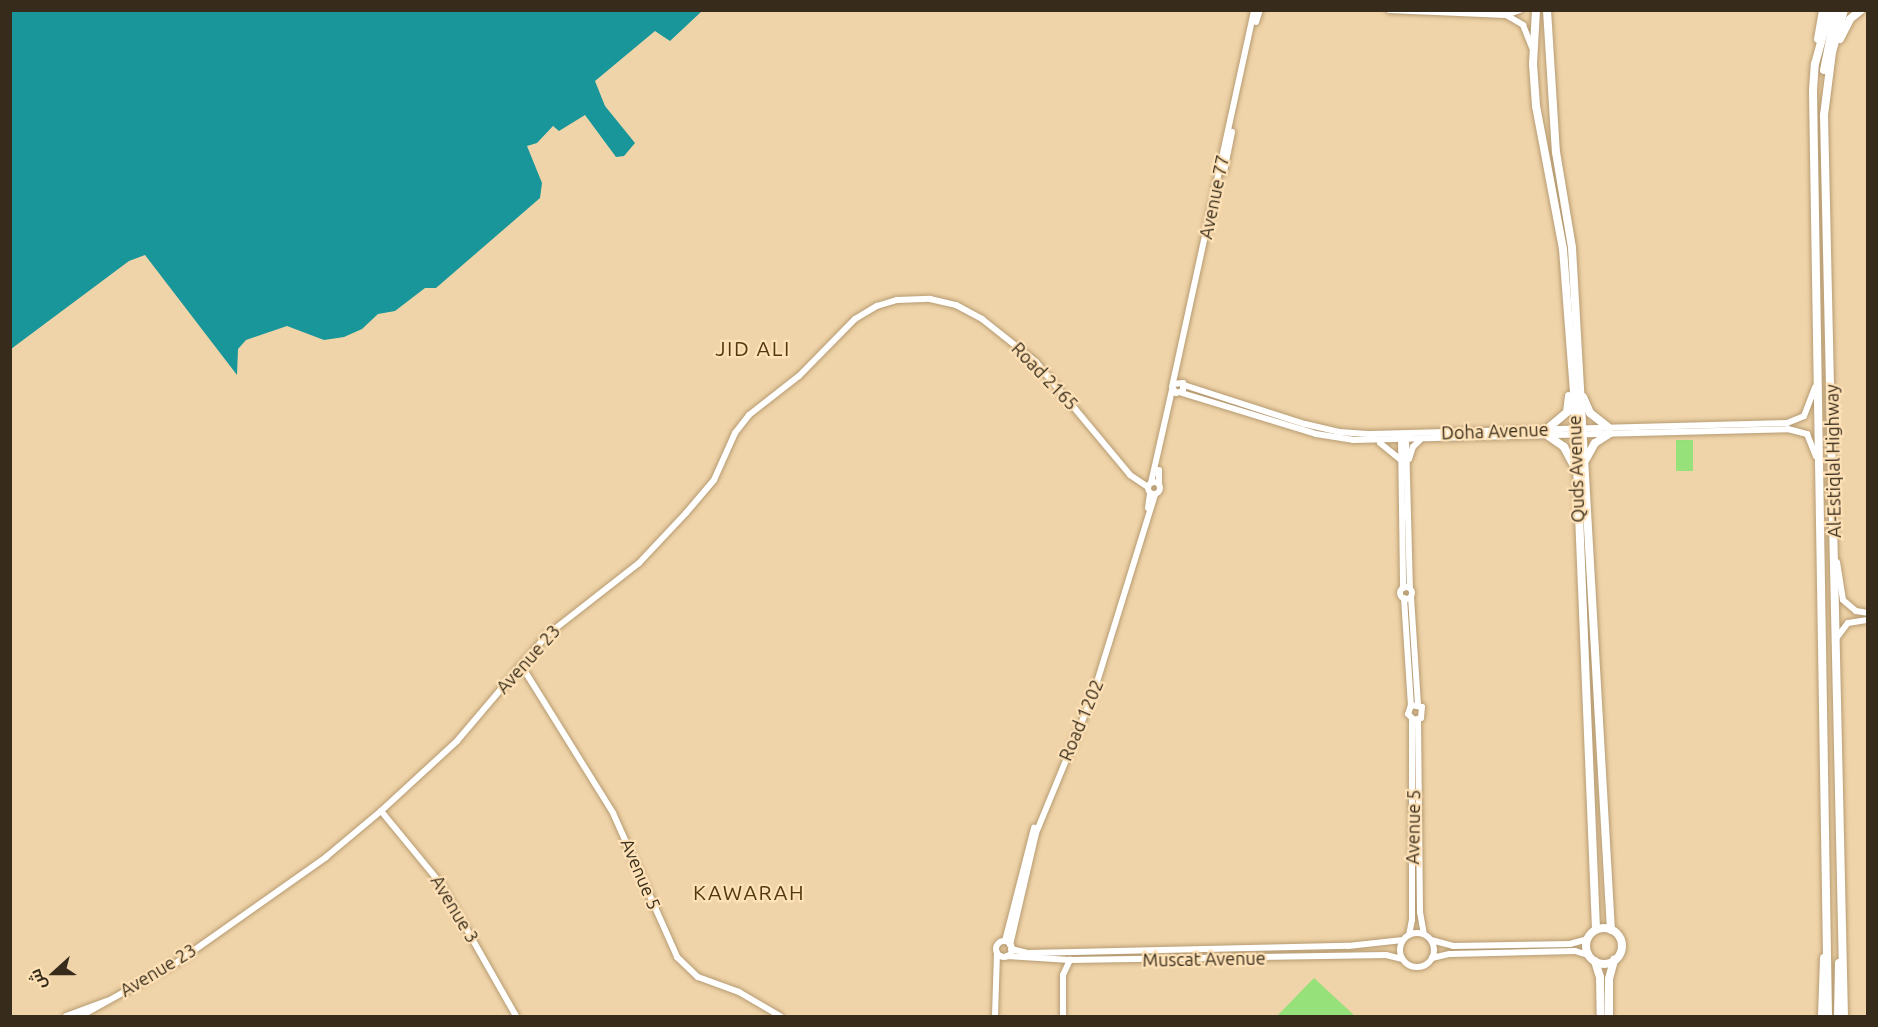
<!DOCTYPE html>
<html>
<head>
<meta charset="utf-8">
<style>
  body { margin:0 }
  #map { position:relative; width:1878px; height:1027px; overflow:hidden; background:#f0d4a9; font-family:Ubuntu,Cairo,sans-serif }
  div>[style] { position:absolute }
  .green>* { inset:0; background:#96e179; transform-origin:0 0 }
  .water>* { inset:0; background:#18969a }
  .roads { filter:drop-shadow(0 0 2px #b69b72) drop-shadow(0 0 2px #b69b72) }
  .minor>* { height:6px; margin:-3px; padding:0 3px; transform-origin:3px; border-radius:3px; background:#fff }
  .minor>.ring { margin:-3px; padding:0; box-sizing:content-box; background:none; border:6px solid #fff; border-radius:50% }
  .major>* { height:8px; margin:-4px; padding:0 4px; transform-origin:4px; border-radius:4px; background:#fff }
  .major>.ring { margin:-4px; padding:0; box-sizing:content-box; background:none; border:8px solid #fff; border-radius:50% }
  span { translate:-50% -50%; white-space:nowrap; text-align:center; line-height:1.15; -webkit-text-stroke:4.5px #fee1b6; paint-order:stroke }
  .street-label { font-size:18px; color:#372c1b }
  .quarter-label { font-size:21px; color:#503910; letter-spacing:1.5px }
  .frame { position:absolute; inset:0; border:12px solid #372c1b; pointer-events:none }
  .north { position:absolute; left:24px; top:943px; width:60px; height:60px; -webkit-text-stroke:4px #fee1b6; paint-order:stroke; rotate:249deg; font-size:16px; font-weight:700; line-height:24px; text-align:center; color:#372c1b }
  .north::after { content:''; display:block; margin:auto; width:21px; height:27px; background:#372c1b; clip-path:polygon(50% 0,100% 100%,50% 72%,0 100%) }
</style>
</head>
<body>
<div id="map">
  <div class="green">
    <i style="left:1676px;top:440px;width:17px;height:31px"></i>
    <i style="clip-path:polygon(1314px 978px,1355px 1016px,1277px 1016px)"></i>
  </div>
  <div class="water">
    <i style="clip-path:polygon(11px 10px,702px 10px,702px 11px,670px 41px,655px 31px,595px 81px,605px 106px,635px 143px,624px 156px,616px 157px,585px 115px,559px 131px,553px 126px,537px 143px,527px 146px,542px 183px,540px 198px,436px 288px,425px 288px,395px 311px,378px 314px,362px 329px,344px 337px,324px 340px,287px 326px,246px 340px,238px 349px,237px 375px,145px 255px,129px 261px,11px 349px)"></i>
  </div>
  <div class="roads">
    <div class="minor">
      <i style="left:1389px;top:10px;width:117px;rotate:2.4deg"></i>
      <i style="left:1506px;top:15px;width:20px;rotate:30deg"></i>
      <i style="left:1523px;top:25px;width:24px;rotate:68deg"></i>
      <i style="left:1506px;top:15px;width:15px;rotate:-20deg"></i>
      <i style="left:1256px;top:22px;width:13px;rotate:-72deg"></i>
      <i style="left:1224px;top:172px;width:41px;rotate:-78.7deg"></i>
      <i style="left:1173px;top:384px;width:10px;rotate:-6deg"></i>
      <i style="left:1183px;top:383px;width:8px;rotate:90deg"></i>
      <i style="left:1183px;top:391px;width:7px;rotate:164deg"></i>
      <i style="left:1176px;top:393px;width:7px;rotate:-124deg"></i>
      <i style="left:1172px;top:387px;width:386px;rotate:-77.7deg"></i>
      <i style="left:1184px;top:385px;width:127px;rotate:17.9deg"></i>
      <i style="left:1305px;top:424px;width:35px;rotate:13deg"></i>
      <i style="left:1339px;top:432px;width:32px;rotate:4deg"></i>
      <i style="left:1371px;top:434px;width:416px;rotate:-1.5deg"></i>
      <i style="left:1787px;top:423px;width:18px;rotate:-22deg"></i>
      <i style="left:1804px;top:416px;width:31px;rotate:-69deg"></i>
      <i style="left:1182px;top:393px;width:140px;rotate:17deg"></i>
      <i style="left:1316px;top:434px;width:37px;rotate:9deg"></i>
      <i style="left:1353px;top:440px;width:435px;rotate:-1.4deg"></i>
      <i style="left:1788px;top:429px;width:20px;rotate:15deg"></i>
      <i style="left:1807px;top:434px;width:24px;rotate:68deg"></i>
      <i style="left:1401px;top:437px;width:151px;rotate:89.2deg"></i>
      <i style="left:1406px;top:439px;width:149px;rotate:88.5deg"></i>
      <i style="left:1380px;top:443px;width:26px;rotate:39deg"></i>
      <i style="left:1409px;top:459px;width:13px;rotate:-72deg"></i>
      <i style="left:1413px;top:447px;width:10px;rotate:-45deg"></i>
      <i style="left:1159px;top:470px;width:14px;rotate:90deg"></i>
      <i class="ring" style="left:1148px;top:482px;width:6px;height:6px"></i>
      <i style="left:1151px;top:483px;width:95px;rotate:-77.3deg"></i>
      <i style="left:1148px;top:508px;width:15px;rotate:-82deg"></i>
      <i style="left:1837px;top:562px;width:38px;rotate:81deg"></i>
      <i style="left:1843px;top:600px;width:17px;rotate:40deg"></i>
      <i style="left:1856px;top:611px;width:12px;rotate:9deg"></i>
      <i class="ring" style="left:1400px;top:587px;width:6px;height:6px"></i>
      <i style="left:1411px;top:597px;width:107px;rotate:86.3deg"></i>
      <i style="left:1404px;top:598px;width:107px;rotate:86.3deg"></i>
      <i style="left:1411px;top:705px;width:9px;rotate:108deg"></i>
      <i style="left:1408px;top:714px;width:8px;rotate:45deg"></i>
      <i style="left:1414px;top:720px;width:7px;rotate:-16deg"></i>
      <i style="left:1421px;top:718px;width:11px;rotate:-85deg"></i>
      <i style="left:1422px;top:707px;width:11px;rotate:-170deg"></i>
      <i style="left:1835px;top:640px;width:21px;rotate:-53deg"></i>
      <i style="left:1848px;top:623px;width:20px;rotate:-9deg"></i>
      <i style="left:521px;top:665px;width:174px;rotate:58.1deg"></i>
      <i style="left:613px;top:813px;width:158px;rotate:66deg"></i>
      <i style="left:677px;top:957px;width:29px;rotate:44deg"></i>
      <i style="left:698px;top:977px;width:44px;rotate:20.1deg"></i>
      <i style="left:739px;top:992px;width:48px;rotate:30.3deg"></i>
      <i style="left:1418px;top:720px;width:192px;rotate:89.4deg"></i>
      <i style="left:1420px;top:912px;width:22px;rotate:80deg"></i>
      <i style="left:381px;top:811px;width:94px;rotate:50.6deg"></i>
      <i style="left:441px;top:884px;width:152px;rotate:60.4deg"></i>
      <i class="ring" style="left:1400px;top:933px;width:28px;height:28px"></i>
      <i style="left:1409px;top:935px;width:15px;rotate:-79deg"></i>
      <i style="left:1412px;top:920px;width:201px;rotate:-90deg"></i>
      <i style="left:1431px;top:940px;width:23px;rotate:15deg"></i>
      <i style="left:1453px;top:946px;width:117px;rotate:-1deg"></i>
      <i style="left:1570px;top:944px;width:18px;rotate:-16deg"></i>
      <i style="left:1005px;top:941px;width:117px;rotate:-75.6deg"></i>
      <i class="ring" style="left:996px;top:941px;width:10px;height:10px"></i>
      <i style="left:1010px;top:945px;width:115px;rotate:-76.9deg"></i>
      <i style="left:1036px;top:833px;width:149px;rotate:-67.6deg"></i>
      <i style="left:1093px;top:695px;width:209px;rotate:-72.8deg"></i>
      <i style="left:1011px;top:949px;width:18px;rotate:13deg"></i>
      <i style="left:1029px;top:953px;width:319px;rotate:-1.3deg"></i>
      <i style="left:1348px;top:946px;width:55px;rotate:-6.2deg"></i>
      <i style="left:1007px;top:956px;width:63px;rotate:3.6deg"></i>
      <i style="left:1070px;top:960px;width:316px;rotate:-0.9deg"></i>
      <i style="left:1386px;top:955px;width:16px;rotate:14deg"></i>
      <i style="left:1432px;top:958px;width:18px;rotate:-13deg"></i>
      <i style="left:1450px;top:954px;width:125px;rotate:-1.4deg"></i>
      <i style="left:1575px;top:951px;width:14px;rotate:17deg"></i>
      <i style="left:66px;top:1016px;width:44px;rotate:-20.1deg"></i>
      <i style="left:81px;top:1016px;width:109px;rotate:-29.2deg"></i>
      <i style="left:176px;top:963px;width:184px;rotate:-35.2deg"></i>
      <i style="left:326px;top:857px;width:72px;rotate:-39.9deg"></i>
      <i style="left:381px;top:811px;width:103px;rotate:-42.6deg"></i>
      <i style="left:457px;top:741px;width:139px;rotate:-49.7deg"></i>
      <i style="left:547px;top:635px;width:117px;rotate:-38deg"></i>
      <i style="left:639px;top:563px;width:69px;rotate:-46.8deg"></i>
      <i style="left:686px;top:513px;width:43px;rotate:-49.7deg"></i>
      <i style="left:714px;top:480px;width:51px;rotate:-65.9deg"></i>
      <i style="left:735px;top:433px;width:23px;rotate:-52deg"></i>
      <i style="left:749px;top:415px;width:63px;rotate:-38deg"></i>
      <i style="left:799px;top:376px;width:80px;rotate:-45.5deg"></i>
      <i style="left:855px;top:319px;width:26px;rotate:-31deg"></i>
      <i style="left:877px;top:306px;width:21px;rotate:-17deg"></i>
      <i style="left:897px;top:300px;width:33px;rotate:-2deg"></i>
      <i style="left:930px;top:299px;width:27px;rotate:13deg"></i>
      <i style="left:956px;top:305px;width:30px;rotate:28deg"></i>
      <i style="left:982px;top:319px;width:69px;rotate:38.5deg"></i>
      <i style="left:1036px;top:362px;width:147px;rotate:50.2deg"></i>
      <i style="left:1130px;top:475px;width:22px;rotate:34deg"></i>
      <i style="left:995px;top:1016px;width:63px;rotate:-88.2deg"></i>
      <i style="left:1063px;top:1016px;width:41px;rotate:-90deg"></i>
      <i style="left:1063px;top:975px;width:17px;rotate:-65deg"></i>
    </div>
    <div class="major">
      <i style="left:1536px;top:10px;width:54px;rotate:93.2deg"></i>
      <i style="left:1533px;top:64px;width:42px;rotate:85.9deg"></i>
      <i style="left:1536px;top:106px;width:146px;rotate:79.3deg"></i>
      <i style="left:1563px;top:249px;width:144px;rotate:85.6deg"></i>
      <i style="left:1574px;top:393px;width:536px;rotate:87.65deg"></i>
      <i style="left:1547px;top:10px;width:142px;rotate:86.4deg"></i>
      <i style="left:1556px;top:152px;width:97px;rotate:80.5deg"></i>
      <i style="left:1572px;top:248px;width:683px;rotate:86.73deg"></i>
      <i style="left:1844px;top:10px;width:44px;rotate:105.9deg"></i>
      <i style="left:1832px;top:52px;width:64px;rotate:97.2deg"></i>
      <i style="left:1824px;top:115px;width:901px;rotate:88.73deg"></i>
      <i style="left:1818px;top:39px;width:29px;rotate:-80deg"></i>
      <i style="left:1840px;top:39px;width:22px;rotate:-63deg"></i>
      <i style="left:1850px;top:19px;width:14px;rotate:-39deg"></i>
      <i style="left:1824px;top:70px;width:61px;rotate:-78.7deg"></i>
      <i style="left:1583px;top:397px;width:17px;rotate:66deg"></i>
      <i style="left:1590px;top:413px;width:23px;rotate:38deg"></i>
      <i style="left:1547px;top:429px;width:26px;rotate:-40deg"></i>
      <i style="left:1567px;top:412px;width:16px;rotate:-83deg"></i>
      <i style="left:1547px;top:435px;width:21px;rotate:35deg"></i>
      <i style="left:1564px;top:447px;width:19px;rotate:62deg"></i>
      <i style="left:1586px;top:459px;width:18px;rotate:-61deg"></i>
      <i style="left:1595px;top:443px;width:17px;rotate:-33deg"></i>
      <i class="ring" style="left:1586px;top:928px;width:28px;height:28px"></i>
      <i style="left:1595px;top:961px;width:17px;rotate:73deg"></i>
      <i style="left:1600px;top:977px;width:39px;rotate:89deg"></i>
      <i style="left:1609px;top:1016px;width:37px;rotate:-90deg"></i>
      <i style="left:1609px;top:979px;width:20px;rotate:-75deg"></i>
      <i style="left:1822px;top:1016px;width:58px;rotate:-88deg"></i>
      <i style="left:1828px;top:1016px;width:926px;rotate:-90.93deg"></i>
      <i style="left:1813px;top:90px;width:26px;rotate:-86deg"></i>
      <i style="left:1815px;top:64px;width:56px;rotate:-74.5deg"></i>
      <i style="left:1838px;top:1016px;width:53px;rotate:-88.9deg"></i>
    </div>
  </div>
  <div class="street-label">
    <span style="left:1214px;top:197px;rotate:-78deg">Avenue 77</span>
    <span style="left:1045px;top:376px;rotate:46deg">Road 2165</span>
    <span style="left:1495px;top:431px;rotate:-2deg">Doha Avenue</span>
    <span style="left:1833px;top:461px;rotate:-91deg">Al-Estiqlal Highway</span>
    <span style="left:1576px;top:469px;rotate:-92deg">Quds Avenue</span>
    <span style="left:528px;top:659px;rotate:-48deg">Avenue 23</span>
    <span style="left:1081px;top:720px;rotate:-67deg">Road 1202</span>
    <span style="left:1413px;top:827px;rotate:-89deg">Avenue 5</span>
    <span style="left:641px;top:874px;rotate:67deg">Avenue 5</span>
    <span style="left:455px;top:909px;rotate:59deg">Avenue 3</span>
    <span style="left:1204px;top:959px;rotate:-1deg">Muscat Avenue</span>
    <span style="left:158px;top:970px;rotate:-31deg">Avenue 23</span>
  </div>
  <div class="quarter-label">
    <span style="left:753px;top:348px">JID ALI</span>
    <span style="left:749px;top:892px">KAWARAH</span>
  </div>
  <div class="frame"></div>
  <div class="north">ش</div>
</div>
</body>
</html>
